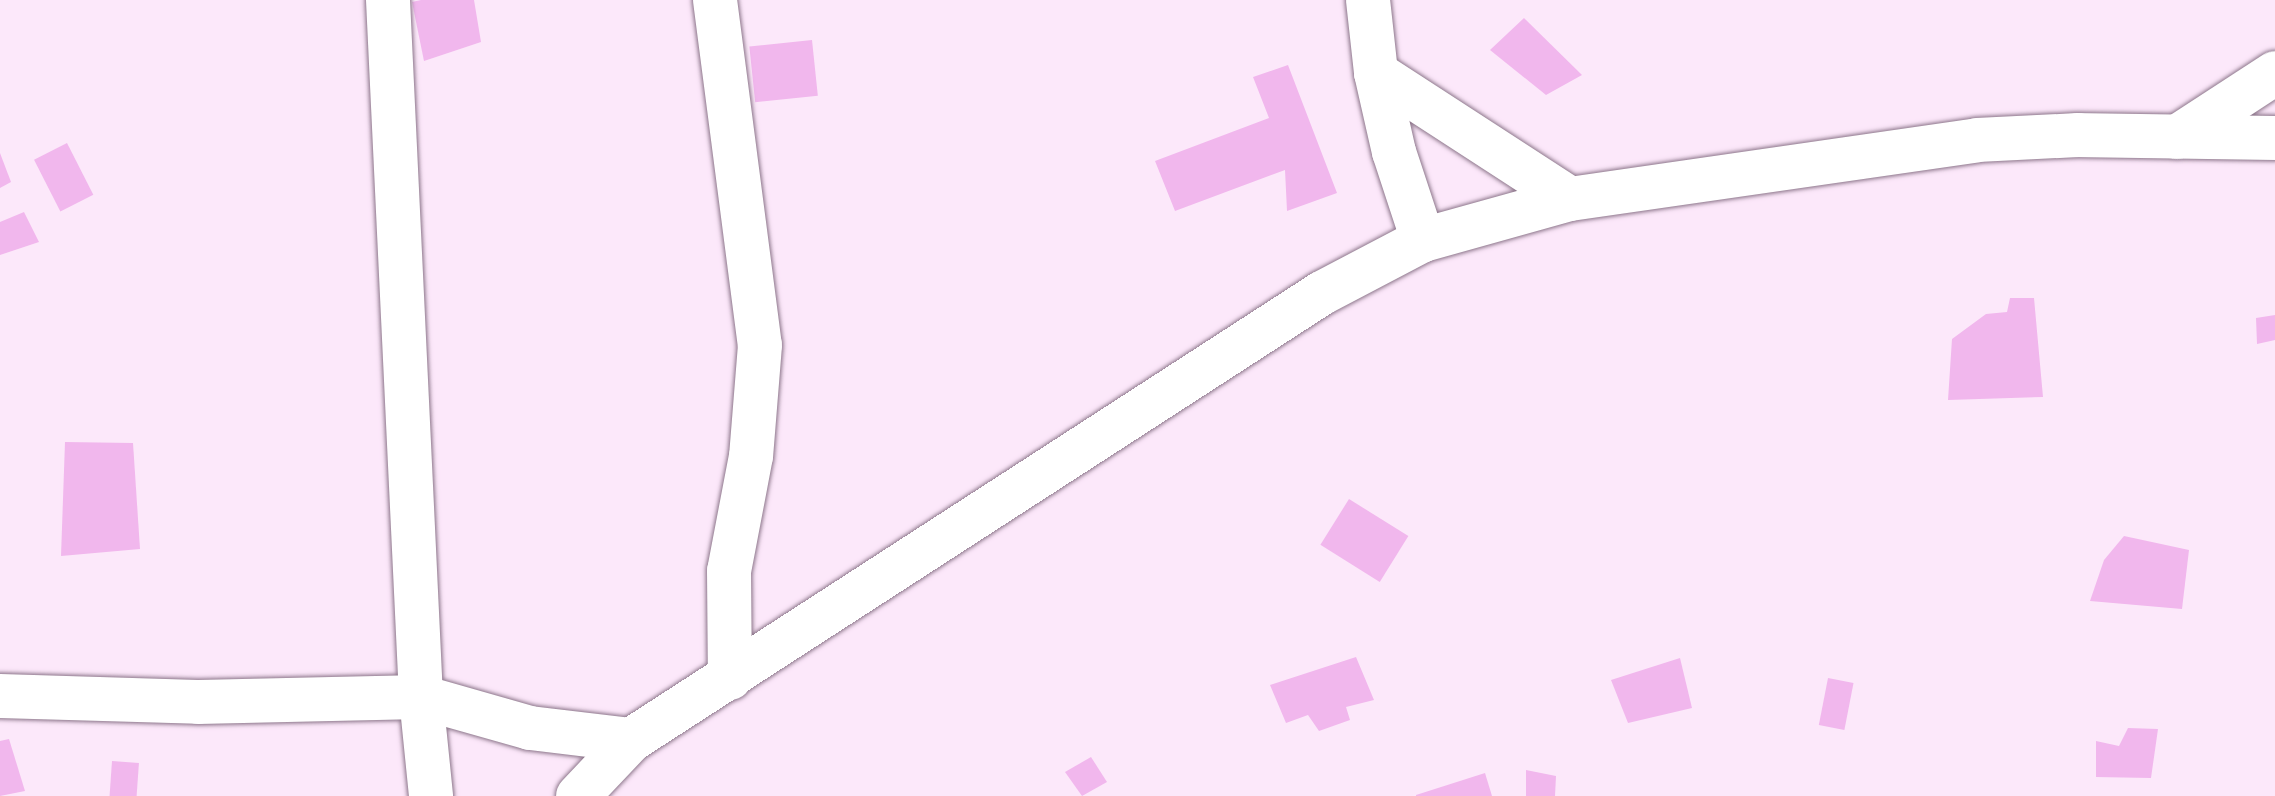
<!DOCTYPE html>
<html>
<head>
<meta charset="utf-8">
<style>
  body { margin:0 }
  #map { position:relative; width:2275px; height:796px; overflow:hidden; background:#fce8fa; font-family:Overpass,sans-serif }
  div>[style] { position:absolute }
  .building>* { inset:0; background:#f1b7ed; transform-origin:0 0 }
  .roads { filter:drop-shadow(0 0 2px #8d768b) drop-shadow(0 0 2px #8d768b) }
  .minor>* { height:44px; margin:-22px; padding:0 22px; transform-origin:22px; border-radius:22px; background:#fff }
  span { translate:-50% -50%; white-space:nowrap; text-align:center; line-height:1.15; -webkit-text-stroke:6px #fff; paint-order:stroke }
</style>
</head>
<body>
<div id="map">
  <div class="building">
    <i style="clip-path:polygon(421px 0,474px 0,481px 42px,424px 61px,412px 2px)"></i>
    <i style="clip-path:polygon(1524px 18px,1582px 75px,1546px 95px,1490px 50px)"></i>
    <i style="left:812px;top:40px;width:56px;height:63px;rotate:84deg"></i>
    <i style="clip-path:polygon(1288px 65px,1337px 193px,1287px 211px,1285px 170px,1175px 211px,1155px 161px,1269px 118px,1253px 77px)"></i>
    <i style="left:67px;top:143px;width:58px;height:37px;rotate:63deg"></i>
    <i style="clip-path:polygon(0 153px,11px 182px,0 188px)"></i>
    <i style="clip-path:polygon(24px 212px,39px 242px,0 255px,0 222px)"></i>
    <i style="clip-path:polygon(2010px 298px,2034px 298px,2043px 397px,1948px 400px,1952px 339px,1986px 314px,2007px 312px)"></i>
    <i style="clip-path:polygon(2275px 315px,2275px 340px,2257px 344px,2256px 318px)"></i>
    <i style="clip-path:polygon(65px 442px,133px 443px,140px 549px,61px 556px)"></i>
    <i style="left:1349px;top:499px;width:70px;height:54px;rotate:32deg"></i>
    <i style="clip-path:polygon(2124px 536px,2189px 550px,2182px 609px,2090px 601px,2104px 560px)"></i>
    <i style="clip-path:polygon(1356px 657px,1374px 700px,1346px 707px,1350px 720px,1319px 731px,1308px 715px,1286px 723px,1270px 685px)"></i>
    <i style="clip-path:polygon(1680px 658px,1692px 708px,1628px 723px,1611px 680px)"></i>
    <i style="left:1828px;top:678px;width:26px;height:48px;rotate:11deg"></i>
    <i style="clip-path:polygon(2128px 728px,2158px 729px,2151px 778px,2096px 777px,2096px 741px,2119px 746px)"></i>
    <i style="clip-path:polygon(9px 739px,25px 791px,0 796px,0 741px)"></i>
    <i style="clip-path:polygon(1091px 757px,1107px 782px,1082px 796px,1065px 772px)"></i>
    <i style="left:112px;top:761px;width:27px;height:35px;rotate:4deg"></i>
    <i style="clip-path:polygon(1526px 770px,1556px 776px,1555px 796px,1526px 796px)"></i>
    <i style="clip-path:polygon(1485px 773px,1492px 796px,1416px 796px,1416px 795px)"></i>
  </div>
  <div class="roads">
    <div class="minor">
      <i style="left:388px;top:0;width:698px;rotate:87.29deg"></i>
      <i style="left:421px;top:697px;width:100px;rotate:84.2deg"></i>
      <i style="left:715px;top:0;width:348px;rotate:82.6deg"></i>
      <i style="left:760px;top:345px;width:111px;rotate:94.6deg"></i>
      <i style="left:751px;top:456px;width:117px;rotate:100.8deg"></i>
      <i style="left:729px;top:571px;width:107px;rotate:89.5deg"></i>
      <i style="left:1368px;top:0;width:73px;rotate:83.7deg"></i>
      <i style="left:1376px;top:73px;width:81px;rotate:77.2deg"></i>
      <i style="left:1394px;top:152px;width:93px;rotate:71.8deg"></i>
      <i style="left:1376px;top:73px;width:231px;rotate:33deg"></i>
      <i style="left:2177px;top:137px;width:117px;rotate:-33.1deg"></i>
      <i style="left:0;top:696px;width:198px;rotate:1.7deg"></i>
      <i style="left:198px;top:702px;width:223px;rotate:-1.3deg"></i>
      <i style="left:421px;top:697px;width:113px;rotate:15.9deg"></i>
      <i style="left:530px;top:728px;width:102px;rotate:6.8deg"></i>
      <i style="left:578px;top:796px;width:77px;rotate:-46.6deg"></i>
      <i style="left:631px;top:740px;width:823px;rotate:-32.9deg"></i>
      <i style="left:1322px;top:293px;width:114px;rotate:-27.7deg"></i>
      <i style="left:1423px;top:240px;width:153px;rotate:-15.6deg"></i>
      <i style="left:1570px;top:199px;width:411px;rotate:-8.2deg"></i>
      <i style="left:1977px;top:140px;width:101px;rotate:-2.8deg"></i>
      <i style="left:2078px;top:135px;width:197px;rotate:0.9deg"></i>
    </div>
  </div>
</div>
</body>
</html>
